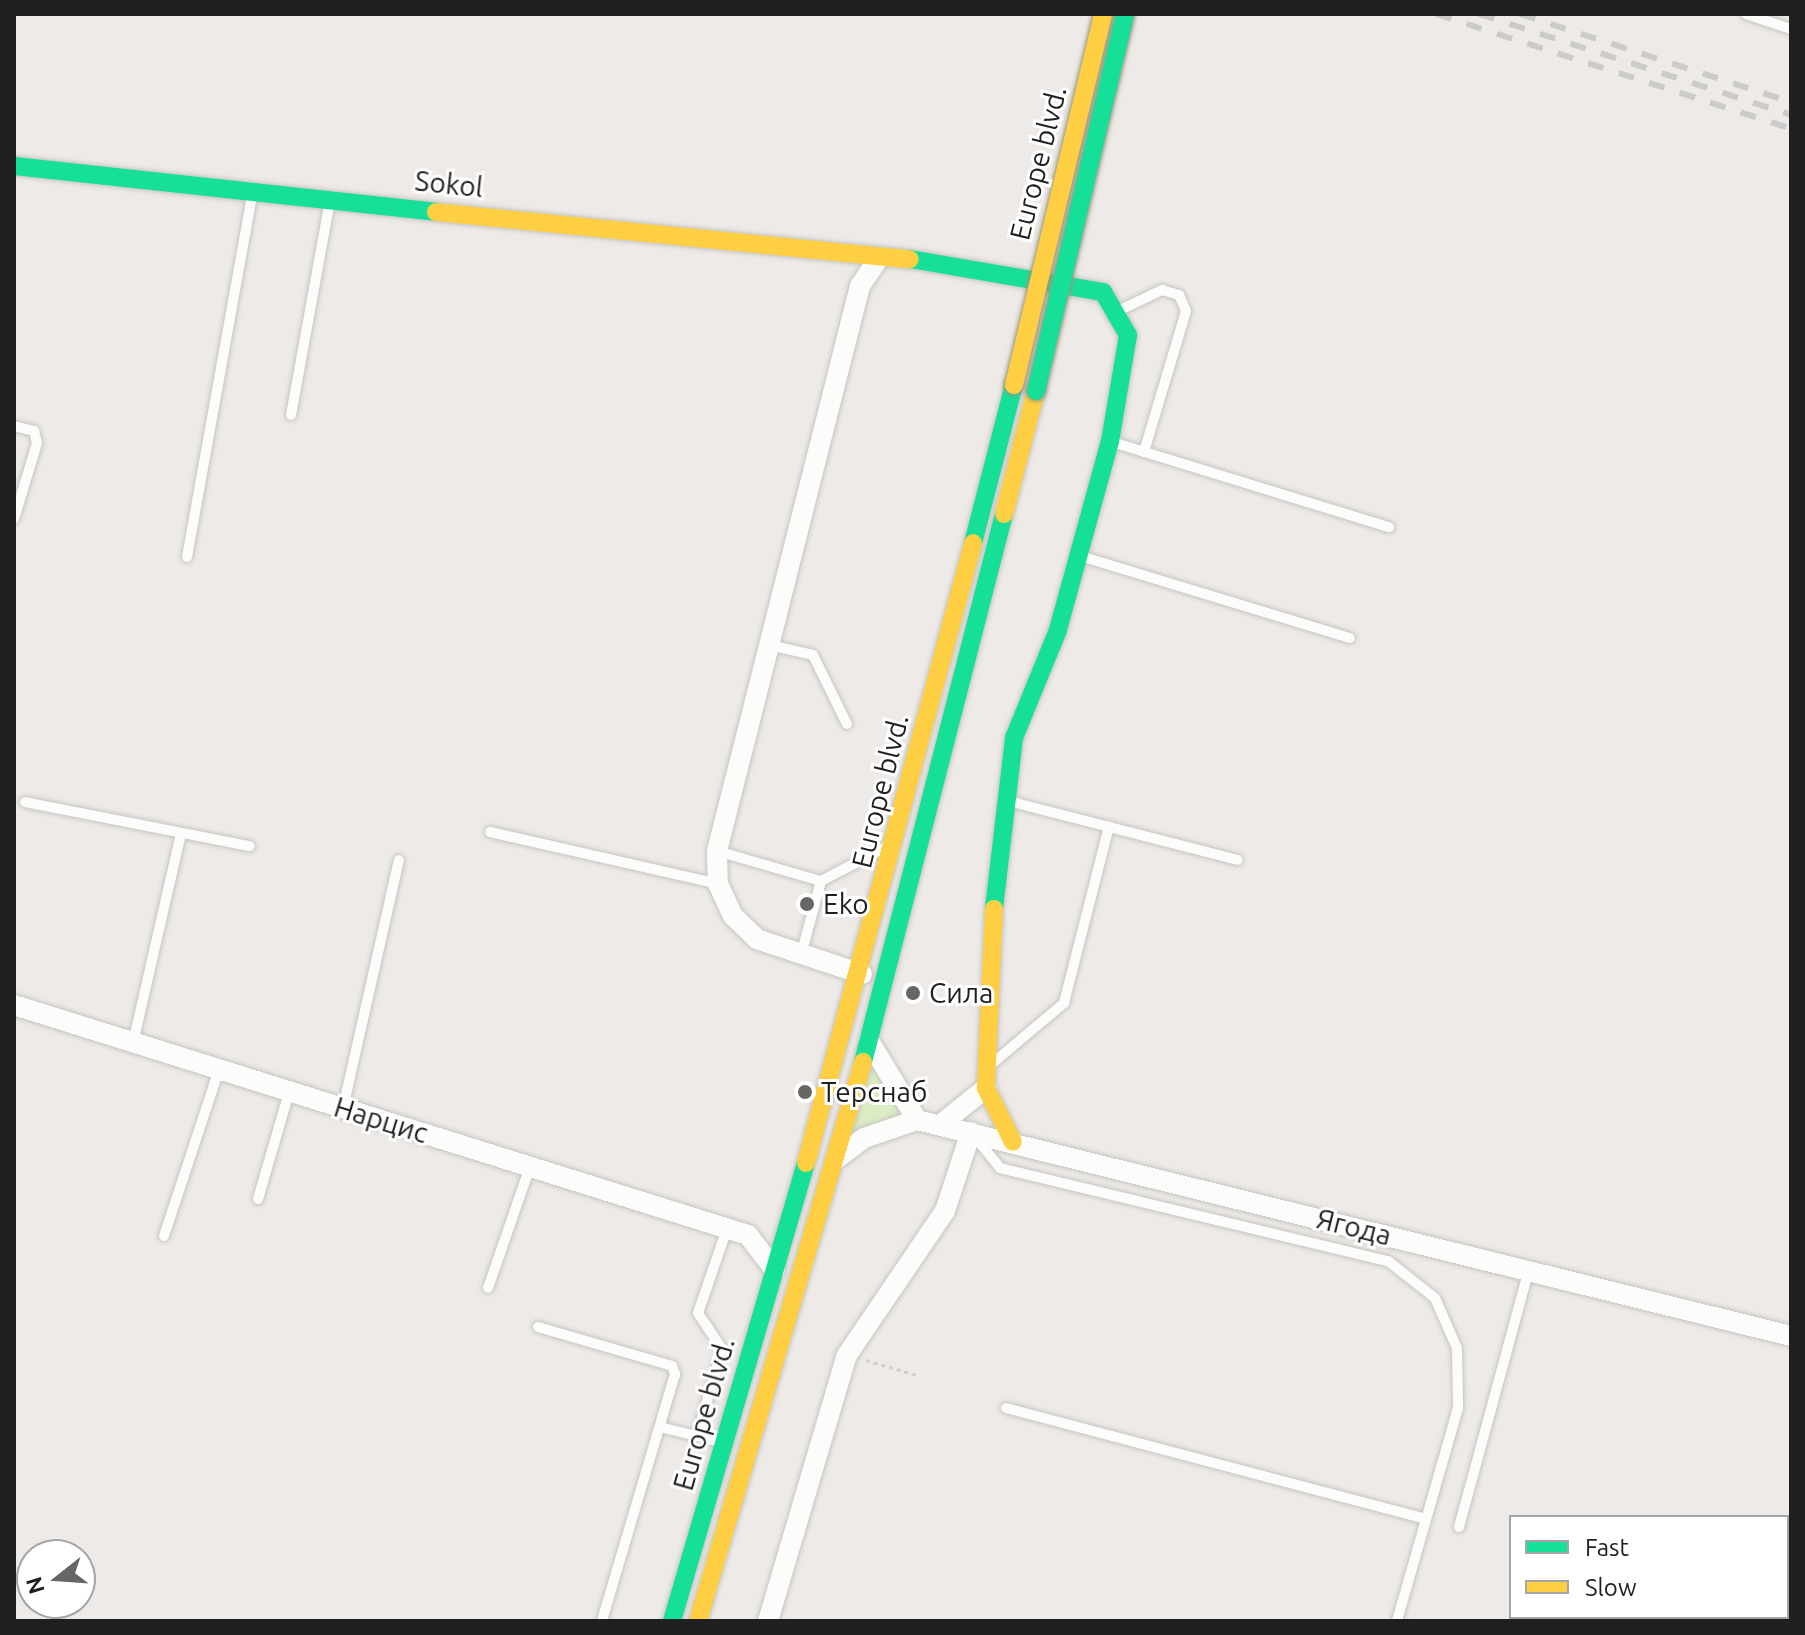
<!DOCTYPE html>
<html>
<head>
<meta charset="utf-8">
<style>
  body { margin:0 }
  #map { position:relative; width:1805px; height:1635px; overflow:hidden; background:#edeae7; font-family:Ubuntu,sans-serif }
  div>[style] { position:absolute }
  .grass>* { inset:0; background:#dcedc3 }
  .path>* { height:3px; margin-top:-1.5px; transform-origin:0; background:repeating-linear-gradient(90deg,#dbcbca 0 4px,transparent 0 8px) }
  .roads { filter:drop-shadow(0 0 2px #c6c5c3) drop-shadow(0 0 2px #c6c5c3) }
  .lane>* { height:10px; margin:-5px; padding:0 5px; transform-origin:5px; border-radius:5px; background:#fcfcfb }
  .street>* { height:20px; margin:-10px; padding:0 10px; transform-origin:10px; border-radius:10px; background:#fcfcfb }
  .fast>* { height:18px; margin:-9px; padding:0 9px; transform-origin:9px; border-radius:9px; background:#16e098 }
  .slow>* { height:18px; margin:-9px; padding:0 9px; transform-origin:9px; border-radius:9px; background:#ffcf43 }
  .rail>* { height:6px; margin-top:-3px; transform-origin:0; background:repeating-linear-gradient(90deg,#cbcbca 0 16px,transparent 0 32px) }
  .bridges { filter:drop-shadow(0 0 2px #98977e) drop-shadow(0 0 2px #98977e) }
  .fast-bridge>* { height:18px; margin:-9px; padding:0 9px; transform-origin:9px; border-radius:9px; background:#16e098 }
  .slow-bridge>* { height:18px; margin:-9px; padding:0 9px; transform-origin:9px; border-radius:9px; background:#ffcf43 }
  .dots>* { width:22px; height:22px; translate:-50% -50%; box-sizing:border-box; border:4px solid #fff; border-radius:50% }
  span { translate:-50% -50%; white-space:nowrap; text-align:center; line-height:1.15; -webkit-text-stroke:6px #fff; paint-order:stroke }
  .street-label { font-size:28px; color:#1f1f1f }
  .poi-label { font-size:28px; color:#1f1f1f }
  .left { translate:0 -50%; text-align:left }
  .frame { position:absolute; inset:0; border:16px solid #1f1f1f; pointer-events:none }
  .legend { position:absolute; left:1509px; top:1515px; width:280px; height:104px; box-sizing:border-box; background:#fff; border:2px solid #a5a5a5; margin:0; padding:10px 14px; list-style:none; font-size:24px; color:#1f1f1f }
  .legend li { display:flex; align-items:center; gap:16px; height:40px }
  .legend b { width:40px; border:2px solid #a5a5a5 }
  .north { position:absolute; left:16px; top:1539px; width:80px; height:80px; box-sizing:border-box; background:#fff; border:2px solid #a5a5a5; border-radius:50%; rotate:253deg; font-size:22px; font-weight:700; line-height:32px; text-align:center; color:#1f1f1f }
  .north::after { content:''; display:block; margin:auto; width:28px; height:36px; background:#676665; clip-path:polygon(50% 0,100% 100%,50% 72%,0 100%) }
</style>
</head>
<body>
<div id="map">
  <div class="grass">
    <i style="clip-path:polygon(869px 1041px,917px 1120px,835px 1160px)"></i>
  </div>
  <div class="path">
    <i style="left:866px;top:1360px;width:56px;rotate:16.5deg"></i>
  </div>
  <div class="roads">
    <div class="lane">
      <i style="left:1746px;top:14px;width:47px;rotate:18.4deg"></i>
      <i style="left:1120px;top:310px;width:47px;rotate:-25.5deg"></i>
      <i style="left:1162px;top:290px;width:18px;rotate:16deg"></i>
      <i style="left:1179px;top:295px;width:17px;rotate:66deg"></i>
      <i style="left:1186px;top:311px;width:147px;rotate:106.6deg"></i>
      <i style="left:291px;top:415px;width:213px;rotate:-79.7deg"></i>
      <i style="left:14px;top:426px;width:21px;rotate:14deg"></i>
      <i style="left:34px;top:431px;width:12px;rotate:76deg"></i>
      <i style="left:37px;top:443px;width:79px;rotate:106.8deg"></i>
      <i style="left:1112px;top:442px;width:290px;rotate:17.1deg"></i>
      <i style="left:1080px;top:556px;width:282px;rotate:16.9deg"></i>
      <i style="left:187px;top:557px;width:369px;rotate:-79.8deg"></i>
      <i style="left:769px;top:645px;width:45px;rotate:12.8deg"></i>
      <i style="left:813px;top:655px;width:77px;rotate:63.8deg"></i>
      <i style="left:1008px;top:801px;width:237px;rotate:14.4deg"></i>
      <i style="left:25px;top:802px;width:229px;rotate:11.1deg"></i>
      <i style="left:490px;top:832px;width:234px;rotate:12.8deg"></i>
      <i style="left:717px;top:851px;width:108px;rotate:16.1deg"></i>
      <i style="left:801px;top:955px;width:77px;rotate:-74.9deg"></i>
      <i style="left:821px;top:881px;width:76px;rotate:-27.6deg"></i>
      <i style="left:133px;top:1043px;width:215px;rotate:-77.1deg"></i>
      <i style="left:994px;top:1062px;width:92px;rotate:-40.1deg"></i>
      <i style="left:1064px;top:1003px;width:182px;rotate:-75.7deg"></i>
      <i style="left:343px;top:1108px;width:254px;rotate:-77.3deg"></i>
      <i style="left:975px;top:1137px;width:40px;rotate:51deg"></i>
      <i style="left:1000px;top:1168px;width:399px;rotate:13.5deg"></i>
      <i style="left:1388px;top:1261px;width:60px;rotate:38.2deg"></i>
      <i style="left:1435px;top:1298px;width:55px;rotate:66.3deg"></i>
      <i style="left:1457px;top:1348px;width:60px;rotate:89deg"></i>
      <i style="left:1458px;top:1408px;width:222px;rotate:106deg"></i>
      <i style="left:258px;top:1199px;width:111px;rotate:-73.8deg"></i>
      <i style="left:164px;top:1236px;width:175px;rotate:-71.7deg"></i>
      <i style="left:488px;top:1288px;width:128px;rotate:-70.9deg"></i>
      <i style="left:538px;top:1327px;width:140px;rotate:16.2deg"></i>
      <i style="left:672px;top:1366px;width:9px;rotate:69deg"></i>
      <i style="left:675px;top:1374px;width:258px;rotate:106.5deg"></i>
      <i style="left:1006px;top:1408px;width:434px;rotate:14.8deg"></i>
      <i style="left:660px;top:1427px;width:62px;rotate:14deg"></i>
      <i style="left:697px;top:1436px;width:91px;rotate:-74deg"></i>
      <i style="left:722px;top:1349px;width:43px;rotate:-123.7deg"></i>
      <i style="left:698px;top:1313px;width:89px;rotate:-71deg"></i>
      <i style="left:1459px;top:1527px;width:266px;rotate:-74.8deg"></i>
    </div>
    <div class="street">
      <i style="left:862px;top:974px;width:111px;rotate:-161.6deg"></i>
      <i style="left:757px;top:939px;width:33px;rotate:-136deg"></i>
      <i style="left:733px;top:916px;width:35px;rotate:-115deg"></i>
      <i style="left:718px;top:884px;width:33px;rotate:-92deg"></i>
      <i style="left:717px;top:851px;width:583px;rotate:-75.8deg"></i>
      <i style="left:860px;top:286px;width:30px;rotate:-56deg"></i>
      <i style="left:14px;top:1005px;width:769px;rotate:17.4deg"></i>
      <i style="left:748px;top:1235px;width:44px;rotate:52.4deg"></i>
      <i style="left:869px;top:1041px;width:92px;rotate:58.7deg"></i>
      <i style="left:940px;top:1125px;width:59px;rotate:-38.8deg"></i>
      <i style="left:835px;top:1160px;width:36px;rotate:-37deg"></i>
      <i style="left:864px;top:1138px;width:56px;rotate:-18.8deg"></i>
      <i style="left:917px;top:1120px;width:900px;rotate:13.88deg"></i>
      <i style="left:768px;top:1621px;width:277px;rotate:-73.5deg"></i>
      <i style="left:847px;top:1355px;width:174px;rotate:-55.8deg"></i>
      <i style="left:945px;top:1211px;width:83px;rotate:-71.8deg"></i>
    </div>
    <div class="fast">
      <i style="left:14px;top:166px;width:424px;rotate:6.2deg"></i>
      <i style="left:910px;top:259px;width:196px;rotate:9.7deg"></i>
      <i style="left:1103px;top:292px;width:50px;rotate:59.8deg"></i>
      <i style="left:1128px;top:335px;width:108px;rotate:99.6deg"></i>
      <i style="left:1110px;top:441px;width:196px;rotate:105.4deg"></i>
      <i style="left:1058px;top:630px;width:117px;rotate:112.2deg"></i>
      <i style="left:1014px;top:738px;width:172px;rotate:96.7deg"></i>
      <i style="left:973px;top:543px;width:163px;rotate:-75.5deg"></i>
      <i style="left:863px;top:1062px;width:566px;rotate:-75.57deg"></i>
      <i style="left:672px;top:1621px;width:477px;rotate:-73.7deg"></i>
    </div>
    <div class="slow">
      <i style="left:436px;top:212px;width:476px;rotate:5.7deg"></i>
      <i style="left:1004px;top:514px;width:127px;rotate:-75.4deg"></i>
      <i style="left:994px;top:909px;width:179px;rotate:92.6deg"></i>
      <i style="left:986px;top:1088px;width:60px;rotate:63.4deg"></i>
      <i style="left:806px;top:1163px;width:642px;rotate:-74.92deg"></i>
      <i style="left:698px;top:1621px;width:583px;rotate:-73.55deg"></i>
    </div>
  </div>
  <div class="rail">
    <i style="left:1436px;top:14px;width:373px;rotate:17.9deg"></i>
    <i style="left:1479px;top:14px;width:328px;rotate:17.9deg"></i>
    <i style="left:1520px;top:14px;width:285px;rotate:18deg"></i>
  </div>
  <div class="bridges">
    <div class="fast-bridge">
      <i style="left:1036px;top:391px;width:387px;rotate:-76.7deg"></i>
    </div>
    <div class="slow-bridge">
      <i style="left:1014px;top:385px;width:382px;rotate:-76.5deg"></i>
    </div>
  </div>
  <div class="dots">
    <i style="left:807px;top:904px;background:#676665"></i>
    <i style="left:913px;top:993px;background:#676665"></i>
    <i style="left:805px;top:1092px;background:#676665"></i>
  </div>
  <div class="street-label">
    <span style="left:1038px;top:163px;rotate:-76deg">Europe blvd.</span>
    <span style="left:449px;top:184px;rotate:6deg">Sokol</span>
    <span style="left:880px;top:791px;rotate:-76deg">Europe blvd.</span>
    <span style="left:381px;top:1120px;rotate:17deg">Нарцис</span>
    <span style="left:1354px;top:1227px;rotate:14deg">Ягода</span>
    <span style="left:704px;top:1414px;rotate:-74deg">Europe blvd.</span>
  </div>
  <div class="poi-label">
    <span class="left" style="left:823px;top:904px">Eko</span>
    <span class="left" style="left:929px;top:993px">Сила</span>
    <span class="left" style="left:821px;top:1092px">Терснаб</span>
  </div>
  <div class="frame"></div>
  <ul class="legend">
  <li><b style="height:10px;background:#16e098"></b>Fast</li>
  <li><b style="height:10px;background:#ffcf43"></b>Slow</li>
  </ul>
  <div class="north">N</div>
</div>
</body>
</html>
